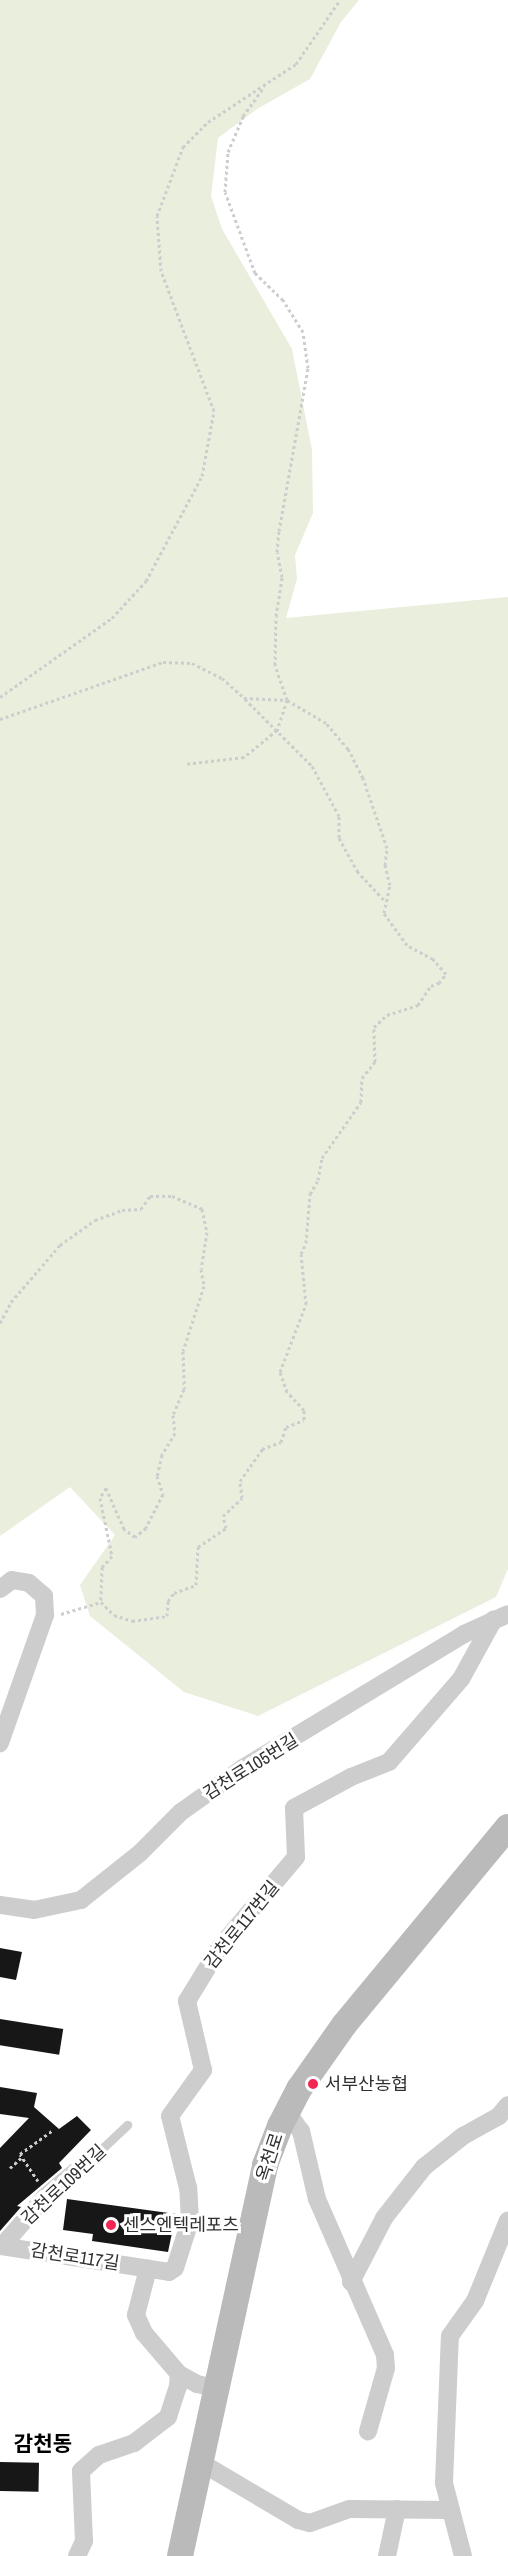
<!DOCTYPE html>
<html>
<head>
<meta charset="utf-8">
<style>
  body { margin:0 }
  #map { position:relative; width:508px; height:2556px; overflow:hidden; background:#fff; font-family:"Archivo Narrow","Noto Sans KR",sans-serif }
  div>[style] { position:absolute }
  .green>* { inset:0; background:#e9eedd }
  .building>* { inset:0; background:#171717; transform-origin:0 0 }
  .path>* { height:3px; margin-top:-1.5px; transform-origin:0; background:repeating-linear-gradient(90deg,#cdcdcd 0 3px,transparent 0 6px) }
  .lane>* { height:9px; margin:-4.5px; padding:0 4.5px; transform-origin:4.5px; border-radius:4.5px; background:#cdcdcd }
  .street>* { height:18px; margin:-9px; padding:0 9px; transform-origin:9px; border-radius:9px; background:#cdcdcd }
  .secondary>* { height:26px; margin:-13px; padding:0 13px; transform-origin:13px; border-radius:13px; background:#bababa }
  .dots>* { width:16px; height:16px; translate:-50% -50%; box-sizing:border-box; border:3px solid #fff; border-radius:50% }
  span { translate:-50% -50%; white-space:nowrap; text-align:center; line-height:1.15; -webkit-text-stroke:6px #fff; paint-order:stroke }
  .street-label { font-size:18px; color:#303030 }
  .poi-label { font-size:18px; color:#303030 }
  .left { translate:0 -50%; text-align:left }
  .quarter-label { font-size:21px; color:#000; font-weight:700 }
</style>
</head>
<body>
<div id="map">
  <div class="green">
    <i style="clip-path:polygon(0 0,359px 0,341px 22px,310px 79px,257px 109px,218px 138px,211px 196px,222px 229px,292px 349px,312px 450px,313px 513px,295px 555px,297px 579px,286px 618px,508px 597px,508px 1569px,496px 1597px,258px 1716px,184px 1692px,90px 1616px,80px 1585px,115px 1535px,70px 1487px,0 1536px)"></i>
  </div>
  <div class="building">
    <i style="clip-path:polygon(0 1948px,22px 1952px,16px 1980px,0 1977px)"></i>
    <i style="left:0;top:2019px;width:64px;height:26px;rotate:9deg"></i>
    <i style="clip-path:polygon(0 2087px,37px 2093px,34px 2107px,59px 2129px,77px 2116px,91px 2130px,59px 2163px,62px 2168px,17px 2206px,21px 2207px,0 2231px,0 2148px,29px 2118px,0 2114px)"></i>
    <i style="clip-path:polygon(67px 2199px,176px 2214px,168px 2252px,92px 2241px,93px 2234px,63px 2230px)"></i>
    <i style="left:0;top:2462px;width:39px;height:29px;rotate:1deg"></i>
  </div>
  <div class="path">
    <i style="left:0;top:697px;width:137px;rotate:-35.2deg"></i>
    <i style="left:112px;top:618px;width:50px;rotate:-47.4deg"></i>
    <i style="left:146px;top:581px;width:119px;rotate:-61.9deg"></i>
    <i style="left:202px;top:476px;width:66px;rotate:-79.5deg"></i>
    <i style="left:214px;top:411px;width:150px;rotate:-110.7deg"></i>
    <i style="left:161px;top:271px;width:55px;rotate:-94.2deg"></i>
    <i style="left:157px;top:216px;width:74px;rotate:-69.4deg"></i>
    <i style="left:183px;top:147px;width:35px;rotate:-45deg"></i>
    <i style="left:208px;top:122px;width:105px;rotate:-33.4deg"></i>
    <i style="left:296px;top:64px;width:78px;rotate:-55.5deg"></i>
    <i style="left:245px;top:699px;width:95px;rotate:45deg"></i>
    <i style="left:312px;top:766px;width:57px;rotate:61.6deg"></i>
    <i style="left:339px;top:816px;width:22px;rotate:90deg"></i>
    <i style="left:339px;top:838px;width:38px;rotate:61deg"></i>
    <i style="left:357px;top:871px;width:41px;rotate:47deg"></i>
    <i style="left:0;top:719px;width:173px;rotate:-19.3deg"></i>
    <i style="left:163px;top:662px;width:29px;rotate:2deg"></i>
    <i style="left:192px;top:663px;width:34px;rotate:27deg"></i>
    <i style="left:222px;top:678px;width:30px;rotate:42deg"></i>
    <i style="left:244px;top:698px;width:43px;rotate:2.7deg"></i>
    <i style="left:287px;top:700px;width:32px;rotate:108deg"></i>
    <i style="left:277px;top:730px;width:43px;rotate:140.7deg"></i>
    <i style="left:244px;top:757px;width:59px;rotate:173.2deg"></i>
    <i style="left:0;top:1323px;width:24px;rotate:-62deg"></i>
    <i style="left:11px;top:1302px;width:75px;rotate:-49.3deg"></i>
    <i style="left:60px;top:1245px;width:43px;rotate:-35.5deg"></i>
    <i style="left:95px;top:1220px;width:29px;rotate:-20deg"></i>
    <i style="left:122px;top:1210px;width:19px;rotate:-3deg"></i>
    <i style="left:141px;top:1209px;width:16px;rotate:-55deg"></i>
    <i style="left:150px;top:1196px;width:22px"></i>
    <i style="left:172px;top:1196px;width:33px;rotate:23deg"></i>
    <i style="left:202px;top:1209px;width:24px;rotate:78deg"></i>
    <i style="left:207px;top:1232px;width:37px;rotate:99deg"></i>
    <i style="left:201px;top:1269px;width:17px;rotate:80deg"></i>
    <i style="left:204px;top:1286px;width:68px;rotate:107.9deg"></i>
    <i style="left:183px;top:1351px;width:38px;rotate:88deg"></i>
    <i style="left:184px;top:1389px;width:28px;rotate:113deg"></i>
    <i style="left:173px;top:1415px;width:18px;rotate:84deg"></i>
    <i style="left:175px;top:1433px;width:26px;rotate:121deg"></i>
    <i style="left:162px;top:1455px;width:22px;rotate:103deg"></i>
    <i style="left:157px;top:1476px;width:19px;rotate:72deg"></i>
    <i style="left:163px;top:1494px;width:38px;rotate:117deg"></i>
    <i style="left:146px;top:1528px;width:14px;rotate:141deg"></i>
    <i style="left:135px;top:1537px;width:14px;rotate:-144deg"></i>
    <i style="left:124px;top:1529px;width:45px;rotate:-113.7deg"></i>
    <i style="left:106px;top:1488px;width:12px;rotate:121deg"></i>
    <i style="left:100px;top:1498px;width:59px;rotate:78.3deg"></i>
    <i style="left:112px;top:1556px;width:15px;rotate:132deg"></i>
    <i style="left:102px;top:1567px;width:34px;rotate:92deg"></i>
    <i style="left:61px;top:1614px;width:42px;rotate:-16.7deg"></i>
    <i style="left:101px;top:1602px;width:18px;rotate:45deg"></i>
    <i style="left:114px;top:1615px;width:19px;rotate:18deg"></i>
    <i style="left:132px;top:1621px;width:35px;rotate:-8deg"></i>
    <i style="left:167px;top:1616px;width:15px;rotate:-86deg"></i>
    <i style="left:168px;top:1601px;width:10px;rotate:-53deg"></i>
    <i style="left:174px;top:1593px;width:23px;rotate:-20deg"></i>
    <i style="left:196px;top:1585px;width:38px;rotate:-87deg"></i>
    <i style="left:198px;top:1547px;width:34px;rotate:-34deg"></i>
    <i style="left:226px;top:1528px;width:12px;rotate:-104deg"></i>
    <i style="left:223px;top:1516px;width:26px;rotate:-43deg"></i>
    <i style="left:242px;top:1498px;width:17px;rotate:-97deg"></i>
    <i style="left:240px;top:1481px;width:39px;rotate:-55deg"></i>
    <i style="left:262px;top:1449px;width:20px;rotate:-20deg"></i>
    <i style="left:281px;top:1442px;width:16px;rotate:-72deg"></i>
    <i style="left:286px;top:1427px;width:19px;rotate:-21deg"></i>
    <i style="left:304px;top:1420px;width:10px;rotate:-90deg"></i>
    <i style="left:304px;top:1410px;width:25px;rotate:-133deg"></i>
    <i style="left:287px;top:1392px;width:21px;rotate:-109deg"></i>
    <i style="left:280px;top:1372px;width:73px;rotate:-69.1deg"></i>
    <i style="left:306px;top:1304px;width:50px;rotate:-95.7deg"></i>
    <i style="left:301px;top:1254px;width:12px;rotate:-66deg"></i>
    <i style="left:306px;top:1243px;width:49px;rotate:-85.3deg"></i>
    <i style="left:310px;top:1194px;width:16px;rotate:-60deg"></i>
    <i style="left:318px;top:1180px;width:22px;rotate:-80deg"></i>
    <i style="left:322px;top:1158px;width:68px;rotate:-55.1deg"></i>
    <i style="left:361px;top:1102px;width:24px;rotate:-88deg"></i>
    <i style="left:362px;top:1078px;width:21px;rotate:-51deg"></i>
    <i style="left:375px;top:1062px;width:35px;rotate:-92deg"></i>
    <i style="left:374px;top:1027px;width:18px;rotate:-43deg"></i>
    <i style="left:387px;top:1015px;width:33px;rotate:-18deg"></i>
    <i style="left:418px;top:1005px;width:23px;rotate:-56deg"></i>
    <i style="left:431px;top:986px;width:9px;rotate:-21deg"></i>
    <i style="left:439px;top:983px;width:11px;rotate:-52deg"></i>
    <i style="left:446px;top:974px;width:20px;rotate:-131deg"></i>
    <i style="left:433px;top:959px;width:30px;rotate:-152deg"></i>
    <i style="left:407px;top:945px;width:39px;rotate:-126deg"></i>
    <i style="left:384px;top:913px;width:29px;rotate:-78deg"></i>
    <i style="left:390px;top:885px;width:21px;rotate:-104deg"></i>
    <i style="left:385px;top:865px;width:17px;rotate:-83deg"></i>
    <i style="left:387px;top:848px;width:74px;rotate:-108.9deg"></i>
    <i style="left:363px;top:778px;width:33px;rotate:-117deg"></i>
    <i style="left:348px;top:749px;width:34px;rotate:-130deg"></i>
    <i style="left:326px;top:723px;width:45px;rotate:-149.5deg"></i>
    <i style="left:287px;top:700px;width:37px;rotate:-109deg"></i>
    <i style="left:275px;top:665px;width:49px;rotate:-88.8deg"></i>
    <i style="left:276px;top:616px;width:39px;rotate:-81deg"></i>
    <i style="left:282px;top:577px;width:25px;rotate:-101deg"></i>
    <i style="left:277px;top:552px;width:21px;rotate:-85deg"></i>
    <i style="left:279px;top:531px;width:166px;rotate:-79.9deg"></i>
    <i style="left:308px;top:368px;width:36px;rotate:-98deg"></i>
    <i style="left:303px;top:332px;width:38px;rotate:-122deg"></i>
    <i style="left:283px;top:300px;width:39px;rotate:-136deg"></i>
    <i style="left:255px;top:273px;width:86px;rotate:-110.3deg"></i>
    <i style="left:225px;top:192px;width:40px;rotate:-85.7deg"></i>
    <i style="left:228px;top:152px;width:39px;rotate:-67deg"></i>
    <i style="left:243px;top:116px;width:36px;rotate:-54deg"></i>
    <i style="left:10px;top:2168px;width:15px;rotate:-42deg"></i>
    <i style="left:38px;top:2181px;width:32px;rotate:-124deg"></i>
    <i style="left:20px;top:2154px;width:41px;rotate:-36deg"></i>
  </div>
  <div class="lane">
    <i style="left:91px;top:2159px;width:50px;rotate:-43.4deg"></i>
  </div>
  <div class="street">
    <i style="left:0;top:1589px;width:15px;rotate:-37deg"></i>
    <i style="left:12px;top:1580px;width:17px;rotate:10deg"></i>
    <i style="left:29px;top:1583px;width:20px;rotate:41deg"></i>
    <i style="left:44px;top:1596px;width:19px;rotate:87deg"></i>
    <i style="left:45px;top:1615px;width:136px;rotate:109.4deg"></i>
    <i style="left:0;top:1905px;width:34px;rotate:8deg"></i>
    <i style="left:34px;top:1910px;width:48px;rotate:-12deg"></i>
    <i style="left:81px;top:1900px;width:75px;rotate:-38.5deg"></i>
    <i style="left:140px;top:1853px;width:58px;rotate:-45deg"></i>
    <i style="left:181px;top:1812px;width:76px;rotate:-35.4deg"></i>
    <i style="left:243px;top:1768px;width:258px;rotate:-31.2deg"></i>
    <i style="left:464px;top:1634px;width:48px;rotate:-24.4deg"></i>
    <i style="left:287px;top:2112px;width:24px;rotate:54deg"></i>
    <i style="left:301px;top:2131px;width:70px;rotate:76.8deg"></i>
    <i style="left:317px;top:2199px;width:170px;rotate:66.4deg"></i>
    <i style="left:385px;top:2355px;width:13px;rotate:86deg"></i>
    <i style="left:386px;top:2368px;width:66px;rotate:105.9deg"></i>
    <i style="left:0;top:2246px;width:171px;rotate:8.7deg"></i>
    <i style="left:169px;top:2272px;width:7px;rotate:-34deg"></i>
    <i style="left:175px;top:2268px;width:49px;rotate:-72.3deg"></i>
    <i style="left:190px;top:2221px;width:33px;rotate:-93deg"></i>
    <i style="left:188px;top:2188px;width:74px;rotate:-104deg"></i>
    <i style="left:170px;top:2116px;width:57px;rotate:-54.3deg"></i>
    <i style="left:203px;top:2070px;width:71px;rotate:-103.1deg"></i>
    <i style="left:187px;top:2001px;width:63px;rotate:-58.6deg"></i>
    <i style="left:220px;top:1947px;width:118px;rotate:-49.8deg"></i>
    <i style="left:296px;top:1857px;width:49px;rotate:-92.3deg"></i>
    <i style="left:294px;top:1808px;width:65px;rotate:-28.5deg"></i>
    <i style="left:351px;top:1777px;width:41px;rotate:-21.5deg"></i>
    <i style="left:389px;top:1762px;width:110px;rotate:-49.1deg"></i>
    <i style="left:461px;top:1679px;width:68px;rotate:-61.2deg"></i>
    <i style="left:2px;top:2246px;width:65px;rotate:-48.7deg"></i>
    <i style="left:45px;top:2197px;width:60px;rotate:-39.6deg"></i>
    <i style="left:351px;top:2282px;width:72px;rotate:-62.7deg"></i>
    <i style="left:384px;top:2218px;width:65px;rotate:-51.9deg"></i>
    <i style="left:424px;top:2167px;width:50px;rotate:-38.5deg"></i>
    <i style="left:463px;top:2136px;width:41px;rotate:-29.1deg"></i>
    <i style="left:499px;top:2116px;width:14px;rotate:-51deg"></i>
    <i style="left:179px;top:2374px;width:21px;rotate:29deg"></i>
    <i style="left:197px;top:2384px;width:19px;rotate:12deg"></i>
    <i style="left:200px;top:2462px;width:114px;rotate:30.6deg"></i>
    <i style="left:298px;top:2520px;width:12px;rotate:14deg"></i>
    <i style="left:310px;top:2523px;width:41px;rotate:-19.7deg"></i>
    <i style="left:349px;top:2509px;width:100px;rotate:0.6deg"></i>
    <i style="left:77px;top:2556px;width:17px;rotate:-65deg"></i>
    <i style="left:84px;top:2541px;width:70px;rotate:-92.5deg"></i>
    <i style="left:81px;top:2471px;width:24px;rotate:-42deg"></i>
    <i style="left:99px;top:2455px;width:37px;rotate:-19deg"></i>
    <i style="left:134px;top:2443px;width:43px;rotate:-37.4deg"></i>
    <i style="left:168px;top:2417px;width:32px;rotate:-72deg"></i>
    <i style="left:178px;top:2387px;width:13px;rotate:-86deg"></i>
    <i style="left:179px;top:2374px;width:54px;rotate:-130.5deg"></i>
    <i style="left:144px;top:2333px;width:20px;rotate:-114deg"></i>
    <i style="left:136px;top:2315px;width:48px;rotate:-75.4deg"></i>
    <i style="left:387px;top:2556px;width:48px;rotate:-78deg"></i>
    <i style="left:463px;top:2556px;width:75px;rotate:-104.6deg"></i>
    <i style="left:444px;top:2483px;width:147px;rotate:-87.7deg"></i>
    <i style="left:450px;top:2336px;width:43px;rotate:-54.5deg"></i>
    <i style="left:475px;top:2301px;width:87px;rotate:-67.8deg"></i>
  </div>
  <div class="secondary">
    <i style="left:180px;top:2556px;width:400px;rotate:-77.7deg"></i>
    <i style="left:265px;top:2165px;width:42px;rotate:-69deg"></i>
    <i style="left:280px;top:2126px;width:42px;rotate:-62.8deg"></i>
    <i style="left:299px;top:2089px;width:78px;rotate:-54.9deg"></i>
    <i style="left:344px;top:2025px;width:257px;rotate:-50.4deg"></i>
  </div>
  <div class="dots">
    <i style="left:313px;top:2084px;background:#f32653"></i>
    <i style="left:111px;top:2225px;background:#f32653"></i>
  </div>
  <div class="street-label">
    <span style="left:251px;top:1767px;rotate:-32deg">감천로105번길</span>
    <span style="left:242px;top:1925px;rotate:-51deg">감천로117번길</span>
    <span style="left:270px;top:2157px;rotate:-72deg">옥천로</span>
    <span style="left:64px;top:2185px;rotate:-43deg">감천로109번길</span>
    <span style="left:75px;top:2257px;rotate:9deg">감천로117길</span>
  </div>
  <div class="poi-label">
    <span class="left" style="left:325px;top:2084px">서부산농협</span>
    <span class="left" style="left:123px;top:2225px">센스엔텍레포츠</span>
  </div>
  <div class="quarter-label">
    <span style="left:43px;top:2444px">감천동</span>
  </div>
</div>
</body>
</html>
